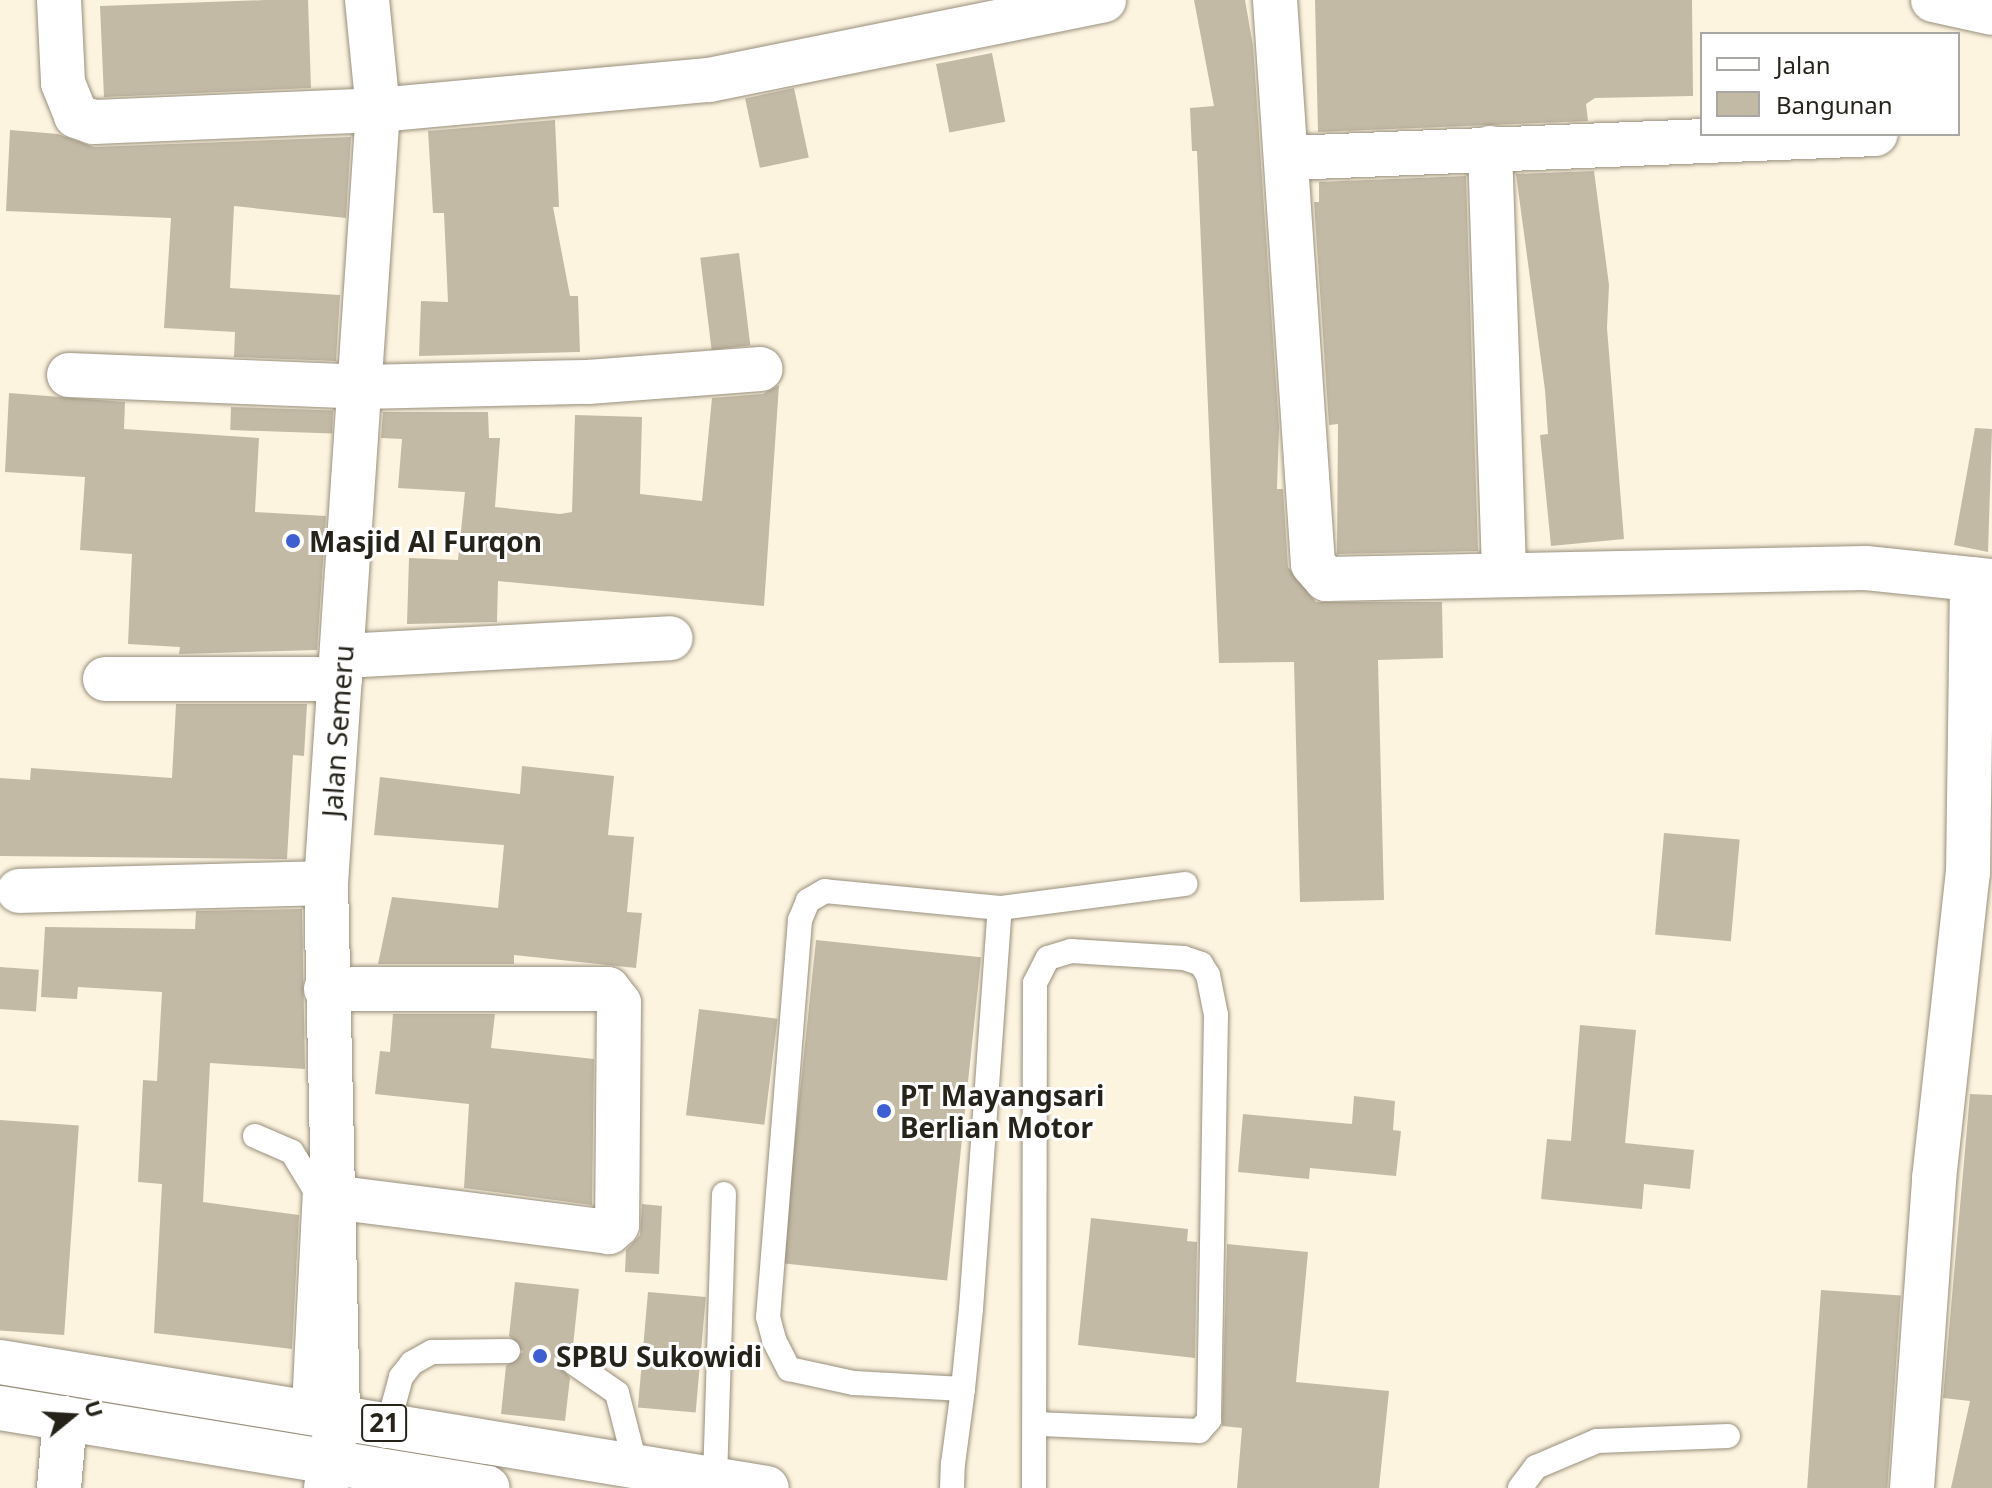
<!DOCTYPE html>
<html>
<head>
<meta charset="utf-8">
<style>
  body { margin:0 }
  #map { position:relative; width:1992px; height:1488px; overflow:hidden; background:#fdf4e0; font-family:"Noto Sans",sans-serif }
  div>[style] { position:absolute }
  .building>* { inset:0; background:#c3baa6; transform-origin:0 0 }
  .roads { filter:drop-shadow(0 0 2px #978f7c) drop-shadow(0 0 2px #978f7c) }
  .service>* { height:24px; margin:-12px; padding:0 12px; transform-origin:12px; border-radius:12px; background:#fff }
  .minor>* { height:44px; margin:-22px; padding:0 22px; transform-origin:22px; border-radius:22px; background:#fff }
  .trunk>* { height:44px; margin:-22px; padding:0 22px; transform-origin:22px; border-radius:22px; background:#fff }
  .dots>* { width:22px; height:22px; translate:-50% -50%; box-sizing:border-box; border:4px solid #fff; border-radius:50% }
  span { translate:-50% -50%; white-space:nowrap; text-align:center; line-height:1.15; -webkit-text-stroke:6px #fff; paint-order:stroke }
  .shield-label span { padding:2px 6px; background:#fff; border:2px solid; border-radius:6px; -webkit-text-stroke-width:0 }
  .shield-label { font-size:26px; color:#26231b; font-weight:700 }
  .poi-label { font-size:28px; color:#26231b; font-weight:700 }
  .left { translate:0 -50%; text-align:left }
  .street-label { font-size:28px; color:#26231b }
  .legend { position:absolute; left:1700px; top:32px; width:260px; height:104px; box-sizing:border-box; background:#fff; border:2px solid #a8a7a4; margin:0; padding:10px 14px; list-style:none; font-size:24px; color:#26231b }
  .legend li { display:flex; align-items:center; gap:16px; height:40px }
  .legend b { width:40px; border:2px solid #a8a7a4 }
  .north { position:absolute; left:32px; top:1376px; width:80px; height:80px; -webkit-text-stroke:6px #fff; paint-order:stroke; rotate:72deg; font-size:22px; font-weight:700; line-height:32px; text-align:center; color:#26231b }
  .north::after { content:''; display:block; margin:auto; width:28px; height:36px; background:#26231b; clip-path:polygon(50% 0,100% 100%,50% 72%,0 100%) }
</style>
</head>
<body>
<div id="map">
  <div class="building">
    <i style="clip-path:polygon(265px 0,308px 0,311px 88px,104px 97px,100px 6px)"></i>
    <i style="clip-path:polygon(1194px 0,1245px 0,1253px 46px,1279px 427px,1277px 489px,1283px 489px,1288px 567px,1316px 602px,1442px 602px,1443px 658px,1378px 660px,1384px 900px,1300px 902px,1294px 662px,1219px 663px,1197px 151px,1192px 151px,1190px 108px,1214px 106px)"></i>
    <i style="clip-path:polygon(1315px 0,1692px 0,1693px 96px,1595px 98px,1586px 104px,1588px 121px,1318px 132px)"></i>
    <i style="left:992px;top:53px;width:70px;height:57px;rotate:79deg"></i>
    <i style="left:794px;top:88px;width:71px;height:50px;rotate:78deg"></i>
    <i style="clip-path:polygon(555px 120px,559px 207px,553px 207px,570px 296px,578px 296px,580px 352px,419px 356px,421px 301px,448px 302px,444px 213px,433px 213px,428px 131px)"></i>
    <i style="clip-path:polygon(10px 130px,58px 134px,94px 147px,351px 137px,346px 218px,234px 206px,230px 288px,340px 295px,336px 361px,234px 357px,235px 332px,164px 328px,171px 218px,6px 211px)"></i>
    <i style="clip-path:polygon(1594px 171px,1609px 285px,1607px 328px,1624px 539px,1551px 546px,1540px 435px,1548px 434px,1545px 390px,1516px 174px)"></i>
    <i style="clip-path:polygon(1466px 176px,1478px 551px,1337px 554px,1338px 424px,1329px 425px,1314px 202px,1319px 202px,1319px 182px)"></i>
    <i style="left:739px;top:253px;width:93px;height:39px;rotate:83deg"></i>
    <i style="clip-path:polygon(779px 385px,764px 606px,498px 581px,497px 622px,407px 624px,409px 558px,458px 560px,465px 492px,398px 488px,402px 439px,381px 438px,383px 412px,488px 412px,489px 438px,500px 438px,495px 507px,560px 514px,572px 512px,575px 415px,642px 417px,640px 494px,702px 501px,712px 398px,763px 394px)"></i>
    <i style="clip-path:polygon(9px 393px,125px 402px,124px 429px,259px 438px,255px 512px,326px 516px,317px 650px,179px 654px,180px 647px,128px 644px,132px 554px,80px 550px,85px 477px,5px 472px)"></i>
    <i style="left:231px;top:407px;width:102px;height:23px;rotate:2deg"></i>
    <i style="clip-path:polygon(1975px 428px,1992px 429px,1988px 552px,1954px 545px)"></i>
    <i style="clip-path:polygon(176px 704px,307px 704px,304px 756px,293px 755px,287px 859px,0 856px,0 778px,30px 780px,31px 768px,172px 778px)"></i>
    <i style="clip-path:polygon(522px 766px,614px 776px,608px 835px,634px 837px,627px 912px,642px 913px,636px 968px,514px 955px,514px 964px,378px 964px,392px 897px,498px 908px,504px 845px,374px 835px,380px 777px,520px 794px)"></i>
    <i style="left:1664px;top:833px;width:76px;height:102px;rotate:5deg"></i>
    <i style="clip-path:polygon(302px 909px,305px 1069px,210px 1063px,203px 1202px,299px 1215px,292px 1349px,154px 1333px,162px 1184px,138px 1182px,143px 1080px,157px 1081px,162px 992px,78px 987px,77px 999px,41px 997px,45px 927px,195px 929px,196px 911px)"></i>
    <i style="left:816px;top:940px;width:166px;height:325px;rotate:6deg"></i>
    <i style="left:0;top:967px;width:39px;height:42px;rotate:4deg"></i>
    <i style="left:699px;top:1009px;width:79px;height:107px;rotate:7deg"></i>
    <i style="clip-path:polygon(393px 1014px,495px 1014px,491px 1048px,594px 1059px,592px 1205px,464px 1188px,469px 1104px,375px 1094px,380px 1051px,390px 1052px)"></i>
    <i style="clip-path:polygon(1580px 1025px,1636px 1030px,1625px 1143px,1694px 1150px,1690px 1189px,1644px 1184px,1642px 1209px,1541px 1199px,1547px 1139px,1571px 1141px)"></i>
    <i style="clip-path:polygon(1970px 1094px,1992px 1095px,1992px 1488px,1951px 1488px,1970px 1401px,1943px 1398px)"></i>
    <i style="clip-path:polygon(1354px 1096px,1395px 1101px,1393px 1130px,1401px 1131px,1396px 1176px,1310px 1168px,1309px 1179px,1238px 1172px,1243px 1114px,1352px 1124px)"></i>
    <i style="left:0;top:1120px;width:79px;height:210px;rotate:4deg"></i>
    <i style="clip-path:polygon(642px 1204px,662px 1206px,659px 1274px,625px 1272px,626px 1250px,640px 1235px)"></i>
    <i style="clip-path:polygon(1091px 1218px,1188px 1229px,1187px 1241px,1197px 1242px,1195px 1358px,1078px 1345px)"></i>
    <i style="clip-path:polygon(1227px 1244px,1308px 1252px,1296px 1382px,1389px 1391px,1379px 1488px,1237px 1488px,1242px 1428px,1222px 1426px)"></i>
    <i style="clip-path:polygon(515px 1282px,579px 1289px,573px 1346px,556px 1359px,570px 1378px,565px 1421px,501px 1414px,506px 1366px,523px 1352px,509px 1336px)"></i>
    <i style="left:1821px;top:1290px;width:80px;height:199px;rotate:4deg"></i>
    <i style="left:648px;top:1292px;width:58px;height:116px;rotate:5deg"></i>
  </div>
  <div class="roads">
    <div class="service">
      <i style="left:1000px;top:908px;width:187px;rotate:-7.4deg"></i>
      <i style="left:255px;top:1136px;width:40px;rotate:23.4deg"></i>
      <i style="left:292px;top:1152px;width:44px;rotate:58.8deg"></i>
      <i style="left:315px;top:1190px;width:220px;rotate:92.9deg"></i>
      <i style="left:571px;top:1361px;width:56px;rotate:34.8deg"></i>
      <i style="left:617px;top:1393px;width:72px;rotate:75.6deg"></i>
      <i style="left:385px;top:1436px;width:61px;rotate:-74.8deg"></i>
      <i style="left:401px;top:1377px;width:18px;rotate:-52deg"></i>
      <i style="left:412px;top:1363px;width:23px;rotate:-29deg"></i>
      <i style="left:432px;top:1352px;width:76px;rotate:-0.8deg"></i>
      <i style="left:715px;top:1480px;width:286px;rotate:-88.2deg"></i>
      <i style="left:952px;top:1488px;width:24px;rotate:-88deg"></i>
      <i style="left:953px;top:1464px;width:76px;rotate:-82.4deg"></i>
      <i style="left:963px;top:1389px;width:80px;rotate:-84.3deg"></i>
      <i style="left:971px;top:1309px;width:402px;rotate:-85.9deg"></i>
      <i style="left:1000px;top:908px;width:176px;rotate:-174.5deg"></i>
      <i style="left:825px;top:891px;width:20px;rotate:150deg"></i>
      <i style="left:808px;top:901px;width:21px;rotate:113deg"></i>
      <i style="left:800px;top:920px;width:398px;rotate:94.6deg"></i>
      <i style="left:768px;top:1317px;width:24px;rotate:75deg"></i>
      <i style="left:774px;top:1340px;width:33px;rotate:63deg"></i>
      <i style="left:789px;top:1369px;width:66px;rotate:12.2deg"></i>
      <i style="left:854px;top:1383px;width:109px;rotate:3.2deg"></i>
      <i style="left:1034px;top:1488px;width:505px;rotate:-89.89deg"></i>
      <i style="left:1035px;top:983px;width:28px;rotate:-63deg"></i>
      <i style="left:1048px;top:958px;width:24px;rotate:-17deg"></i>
      <i style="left:1071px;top:951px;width:113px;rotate:3.5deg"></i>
      <i style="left:1184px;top:958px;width:18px;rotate:19deg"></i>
      <i style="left:1201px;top:964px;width:13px;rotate:58deg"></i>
      <i style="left:1208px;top:975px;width:41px;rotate:78.7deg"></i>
      <i style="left:1216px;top:1015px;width:405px;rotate:91deg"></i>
      <i style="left:1209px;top:1420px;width:15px;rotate:132deg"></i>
      <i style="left:1199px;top:1431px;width:163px;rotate:-177.5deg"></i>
      <i style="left:1520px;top:1488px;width:26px;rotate:-53deg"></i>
      <i style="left:1536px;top:1467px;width:66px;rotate:-23.1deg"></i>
      <i style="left:1597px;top:1441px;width:131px;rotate:-2.2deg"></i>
    </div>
    <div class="minor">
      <i style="left:59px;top:0;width:83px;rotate:87.2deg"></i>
      <i style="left:63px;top:83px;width:35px;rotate:68deg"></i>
      <i style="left:76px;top:116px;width:18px;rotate:19deg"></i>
      <i style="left:93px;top:122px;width:285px;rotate:-2.4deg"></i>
      <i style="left:378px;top:110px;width:332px;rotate:-5.2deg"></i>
      <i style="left:709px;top:80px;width:403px;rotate:-11.4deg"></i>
      <i style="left:1275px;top:0;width:565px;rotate:86.15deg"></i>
      <i style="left:1313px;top:564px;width:20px;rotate:49deg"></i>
      <i style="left:1326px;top:579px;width:540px;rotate:-1.17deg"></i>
      <i style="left:1866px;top:568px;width:127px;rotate:5.9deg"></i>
      <i style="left:1933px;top:0;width:60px;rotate:12.4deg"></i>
      <i style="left:1490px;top:148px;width:425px;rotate:88.1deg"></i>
      <i style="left:1289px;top:158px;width:587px;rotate:-2.34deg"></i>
      <i style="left:69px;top:375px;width:293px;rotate:2.3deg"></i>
      <i style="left:362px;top:387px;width:226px;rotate:-1.3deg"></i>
      <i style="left:588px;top:382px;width:173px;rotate:-4.3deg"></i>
      <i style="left:343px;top:656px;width:328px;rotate:-3.1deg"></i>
      <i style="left:105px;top:679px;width:235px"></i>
      <i style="left:19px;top:891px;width:307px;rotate:-1.5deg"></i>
      <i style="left:326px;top:989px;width:282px"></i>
      <i style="left:608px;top:989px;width:18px;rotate:52deg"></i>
      <i style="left:619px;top:1003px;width:222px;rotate:90.5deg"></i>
      <i style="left:617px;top:1225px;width:11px;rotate:139deg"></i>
      <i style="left:609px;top:1232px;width:279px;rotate:-172.8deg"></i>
      <i style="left:59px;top:1488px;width:70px;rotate:-85.1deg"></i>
      <i style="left:326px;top:1488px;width:74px;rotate:-80.7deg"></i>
      <i style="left:338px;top:1415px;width:532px;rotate:-91.29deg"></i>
      <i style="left:326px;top:883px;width:775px;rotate:-86.15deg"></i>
      <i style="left:378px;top:110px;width:111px;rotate:-95.7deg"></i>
      <i style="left:1912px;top:1488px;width:310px;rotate:-85.9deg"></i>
      <i style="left:1934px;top:1179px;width:308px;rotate:-83.7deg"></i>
      <i style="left:1968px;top:873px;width:294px;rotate:-89.2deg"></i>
    </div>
    <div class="trunk">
      <i style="left:0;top:1362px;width:777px;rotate:9.33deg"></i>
      <i style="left:0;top:1408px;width:494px;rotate:9.3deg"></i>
    </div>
  </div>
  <div class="dots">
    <i style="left:293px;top:541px;background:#3e5fd1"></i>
    <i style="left:884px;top:1111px;background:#3e5fd1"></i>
    <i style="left:540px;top:1356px;background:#3e5fd1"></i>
  </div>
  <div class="shield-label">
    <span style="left:384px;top:1423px">21</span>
  </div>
  <div class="poi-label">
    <span class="left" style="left:309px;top:541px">Masjid Al Furqon</span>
    <span class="left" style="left:900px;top:1111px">PT Mayangsari<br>Berlian Motor</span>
    <span class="left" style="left:556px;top:1356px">SPBU Sukowidi</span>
  </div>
  <div class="street-label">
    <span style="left:337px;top:731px;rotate:-86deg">Jalan Semeru</span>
  </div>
  <ul class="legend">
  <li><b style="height:10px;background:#fff"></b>Jalan</li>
  <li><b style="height:22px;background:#c3baa6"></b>Bangunan</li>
  </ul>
  <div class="north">U</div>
</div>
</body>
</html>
